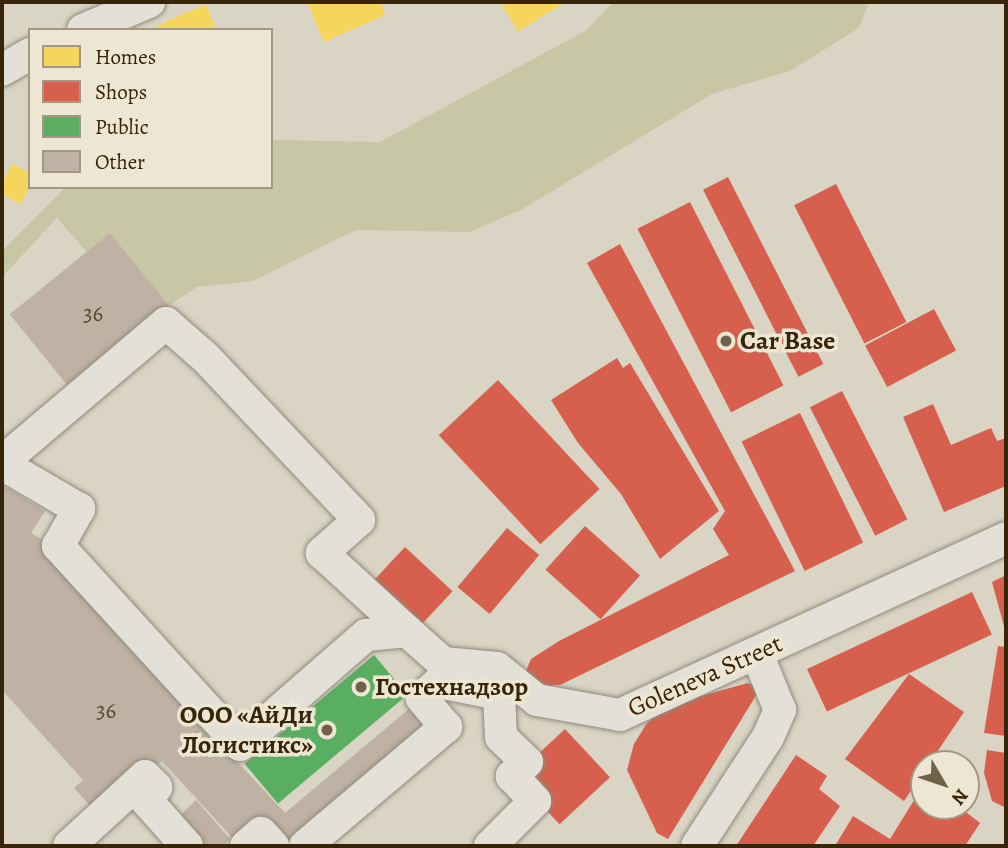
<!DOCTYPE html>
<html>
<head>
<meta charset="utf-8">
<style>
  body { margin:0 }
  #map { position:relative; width:1008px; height:848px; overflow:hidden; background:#d9d4c3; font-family:Alegreya,serif }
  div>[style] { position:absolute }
  .green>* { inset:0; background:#c7c7a5 }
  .homes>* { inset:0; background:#f6d55c }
  .shops>* { inset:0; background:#d6604d; transform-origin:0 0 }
  .public>* { inset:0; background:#5aae61; transform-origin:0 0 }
  .building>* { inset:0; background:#bfb1a3; transform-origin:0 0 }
  .roads { filter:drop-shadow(0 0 2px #8f8a7d) drop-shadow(0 0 2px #8f8a7d) }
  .minor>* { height:32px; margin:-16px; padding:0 16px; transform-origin:16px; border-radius:16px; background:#e2e0d7 }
  .dots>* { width:19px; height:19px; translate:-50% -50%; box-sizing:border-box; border:4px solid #ece6d3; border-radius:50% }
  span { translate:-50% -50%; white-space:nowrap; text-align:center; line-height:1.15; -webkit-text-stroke:7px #ece6d3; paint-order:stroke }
  .number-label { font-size:23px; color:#5a472f }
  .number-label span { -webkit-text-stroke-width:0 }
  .poi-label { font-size:26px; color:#382408; font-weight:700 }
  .left { translate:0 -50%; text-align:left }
  .right { translate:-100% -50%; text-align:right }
  .street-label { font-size:26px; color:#382408 }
  .frame { position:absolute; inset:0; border:4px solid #382408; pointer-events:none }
  .legend { position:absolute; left:28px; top:28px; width:245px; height:161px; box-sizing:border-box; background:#ece6d3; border:2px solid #a49882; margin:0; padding:9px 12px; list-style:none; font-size:21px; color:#382408 }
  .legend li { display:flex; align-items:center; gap:14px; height:35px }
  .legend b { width:35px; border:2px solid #a49882 }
  .north { position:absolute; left:910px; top:750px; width:70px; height:70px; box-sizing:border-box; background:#ece6d3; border:2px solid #a49882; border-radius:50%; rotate:129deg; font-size:19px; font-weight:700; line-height:28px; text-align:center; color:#382408 }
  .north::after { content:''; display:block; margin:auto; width:24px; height:32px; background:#706249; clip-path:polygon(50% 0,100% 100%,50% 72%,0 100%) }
</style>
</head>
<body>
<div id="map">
  <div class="green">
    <i style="clip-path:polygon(613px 2px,869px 2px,859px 28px,790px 71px,712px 94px,521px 210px,469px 232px,356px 230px,253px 281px,197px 287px,159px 312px,132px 304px,57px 218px,2px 277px,2px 251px,66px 187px,271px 187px,271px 140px,380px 142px,587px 30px)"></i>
  </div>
  <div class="homes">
    <i style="clip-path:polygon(307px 2px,380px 2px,385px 15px,324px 42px)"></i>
    <i style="clip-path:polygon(500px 2px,566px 2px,518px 31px)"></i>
    <i style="clip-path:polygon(206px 5px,216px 30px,150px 30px,180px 15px)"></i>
    <i style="clip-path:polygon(12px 164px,30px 173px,30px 186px,20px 204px,2px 194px,2px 183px)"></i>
  </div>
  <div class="shops">
    <i style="left:728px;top:177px;width:210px;height:28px;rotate:63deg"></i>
    <i style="left:836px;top:184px;width:155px;height:47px;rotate:63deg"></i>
    <i style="left:690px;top:202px;width:206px;height:59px;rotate:63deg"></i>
    <i style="clip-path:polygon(620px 244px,795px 571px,560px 685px,537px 686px,525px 673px,531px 659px,559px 641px,729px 555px,713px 529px,725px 511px,587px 263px)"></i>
    <i style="left:934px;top:309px;width:47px;height:78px;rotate:62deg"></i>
    <i style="clip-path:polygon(617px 358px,623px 368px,630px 363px,719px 511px,660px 559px,621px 494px,578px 443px,551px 400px)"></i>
    <i style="left:498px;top:380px;width:149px;height:81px;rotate:47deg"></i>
    <i style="left:842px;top:391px;width:144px;height:36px;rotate:63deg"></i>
    <i style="clip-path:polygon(933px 404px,951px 445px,991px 428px,997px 441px,1006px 438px,1006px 486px,944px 512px,903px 417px)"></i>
    <i style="left:800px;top:413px;width:144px;height:65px;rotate:64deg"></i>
    <i style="left:585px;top:526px;width:74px;height:59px;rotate:42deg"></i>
    <i style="left:507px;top:528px;width:42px;height:77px;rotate:40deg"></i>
    <i style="left:405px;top:547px;width:65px;height:47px;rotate:43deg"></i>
    <i style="clip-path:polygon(1006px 575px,1006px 630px,1005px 630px,992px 582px)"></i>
    <i style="left:972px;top:592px;width:47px;height:182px;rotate:65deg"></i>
    <i style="clip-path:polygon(998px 646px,1006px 647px,1006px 736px,984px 733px)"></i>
    <i style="clip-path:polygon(909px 674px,964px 712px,929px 764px,924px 764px,924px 772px,904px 801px,845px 759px)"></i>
    <i style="clip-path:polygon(748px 683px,760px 689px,668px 839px,657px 833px,627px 770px,634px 744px,647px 723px,668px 705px)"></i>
    <i style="left:565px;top:729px;width:66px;height:69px;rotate:47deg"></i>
    <i style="clip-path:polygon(987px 750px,1006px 753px,1006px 808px,992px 801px,984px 773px)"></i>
    <i style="clip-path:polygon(796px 755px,827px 776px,819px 789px,840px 806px,813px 846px,736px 846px)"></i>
    <i style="clip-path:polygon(924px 784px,924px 806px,958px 806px,980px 823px,965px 846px,835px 846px,853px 816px,890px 839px)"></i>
  </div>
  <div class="public">
    <i style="left:374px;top:655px;width:52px;height:169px;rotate:50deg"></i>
  </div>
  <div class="building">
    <i style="left:110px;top:233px;width:103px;height:129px;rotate:51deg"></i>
    <i style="clip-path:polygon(2px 485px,45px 511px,31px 533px,41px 539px,97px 600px,156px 674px,285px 813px,422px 698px,446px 727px,305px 846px,240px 846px,162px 761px,100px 817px,74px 788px,83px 780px,2px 690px)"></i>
    <i style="clip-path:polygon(196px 800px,230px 839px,223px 846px,188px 846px,169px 826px)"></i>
  </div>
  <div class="roads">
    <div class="minor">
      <i style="left:83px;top:30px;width:72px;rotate:-23deg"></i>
      <i style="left:2px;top:70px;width:32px;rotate:-30deg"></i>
      <i style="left:2px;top:462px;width:215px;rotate:-40.3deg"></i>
      <i style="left:166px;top:323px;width:53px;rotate:41.2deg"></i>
      <i style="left:206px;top:358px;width:223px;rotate:46.6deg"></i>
      <i style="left:359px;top:520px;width:50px;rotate:138.3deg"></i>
      <i style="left:322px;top:553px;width:115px;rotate:42.5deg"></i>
      <i style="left:407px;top:631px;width:41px;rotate:174.4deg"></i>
      <i style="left:366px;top:635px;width:167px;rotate:138.9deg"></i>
      <i style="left:240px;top:745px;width:270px;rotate:-132.4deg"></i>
      <i style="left:58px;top:546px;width:43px;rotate:-60.4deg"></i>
      <i style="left:79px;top:509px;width:89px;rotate:-149.7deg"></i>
      <i style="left:407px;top:631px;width:48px;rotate:41.6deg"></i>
      <i style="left:443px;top:663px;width:54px;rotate:5.3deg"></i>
      <i style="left:497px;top:668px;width:51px;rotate:38.7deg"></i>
      <i style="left:537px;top:700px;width:84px;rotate:10.2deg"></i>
      <i style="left:620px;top:715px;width:425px;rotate:-24.6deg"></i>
      <i style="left:69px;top:846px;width:103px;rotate:-42.6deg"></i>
      <i style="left:145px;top:776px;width:16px;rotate:45deg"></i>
      <i style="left:156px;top:787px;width:16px;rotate:133deg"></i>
      <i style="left:145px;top:799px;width:63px;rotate:48.2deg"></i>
      <i style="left:246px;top:846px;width:20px;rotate:-41deg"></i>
      <i style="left:261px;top:833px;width:18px;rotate:47deg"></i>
      <i style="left:305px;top:846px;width:185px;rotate:-40.2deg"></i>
      <i style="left:446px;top:727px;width:38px;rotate:-130deg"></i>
      <i style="left:422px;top:698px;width:23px;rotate:-43deg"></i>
      <i style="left:439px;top:682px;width:61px;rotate:11.3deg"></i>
      <i style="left:499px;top:694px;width:43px;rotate:87.3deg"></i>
      <i style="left:501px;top:737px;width:36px;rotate:44deg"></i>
      <i style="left:527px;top:762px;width:21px;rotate:137deg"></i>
      <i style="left:512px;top:776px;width:34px;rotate:47deg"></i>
      <i style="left:535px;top:801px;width:64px;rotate:135deg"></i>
      <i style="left:697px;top:846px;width:130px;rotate:-56.9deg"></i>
      <i style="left:768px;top:737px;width:30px;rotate:-66deg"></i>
      <i style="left:780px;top:710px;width:61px;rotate:-112.3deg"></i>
    </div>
  </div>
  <div class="dots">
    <i style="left:726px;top:341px;background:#706249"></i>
    <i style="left:361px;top:687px;background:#706249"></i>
    <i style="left:327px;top:730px;background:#706249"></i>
  </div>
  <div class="number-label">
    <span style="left:93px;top:314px">36</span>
    <span style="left:106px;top:711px">36</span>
  </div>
  <div class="poi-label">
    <span class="left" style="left:740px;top:341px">Car Base</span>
    <span class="left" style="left:375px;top:687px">Гостехнадзор</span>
    <span class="right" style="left:313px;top:730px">ООО «АйДи<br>Логистикс»</span>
  </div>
  <div class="street-label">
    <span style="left:705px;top:676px;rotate:-24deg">Goleneva Street</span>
  </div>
  <div class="frame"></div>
  <ul class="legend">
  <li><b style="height:19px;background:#f6d55c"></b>Homes</li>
  <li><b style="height:19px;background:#d6604d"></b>Shops</li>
  <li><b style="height:19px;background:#5aae61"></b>Public</li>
  <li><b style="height:19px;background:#bfb1a3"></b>Other</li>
  </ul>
  <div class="north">N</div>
</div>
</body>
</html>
